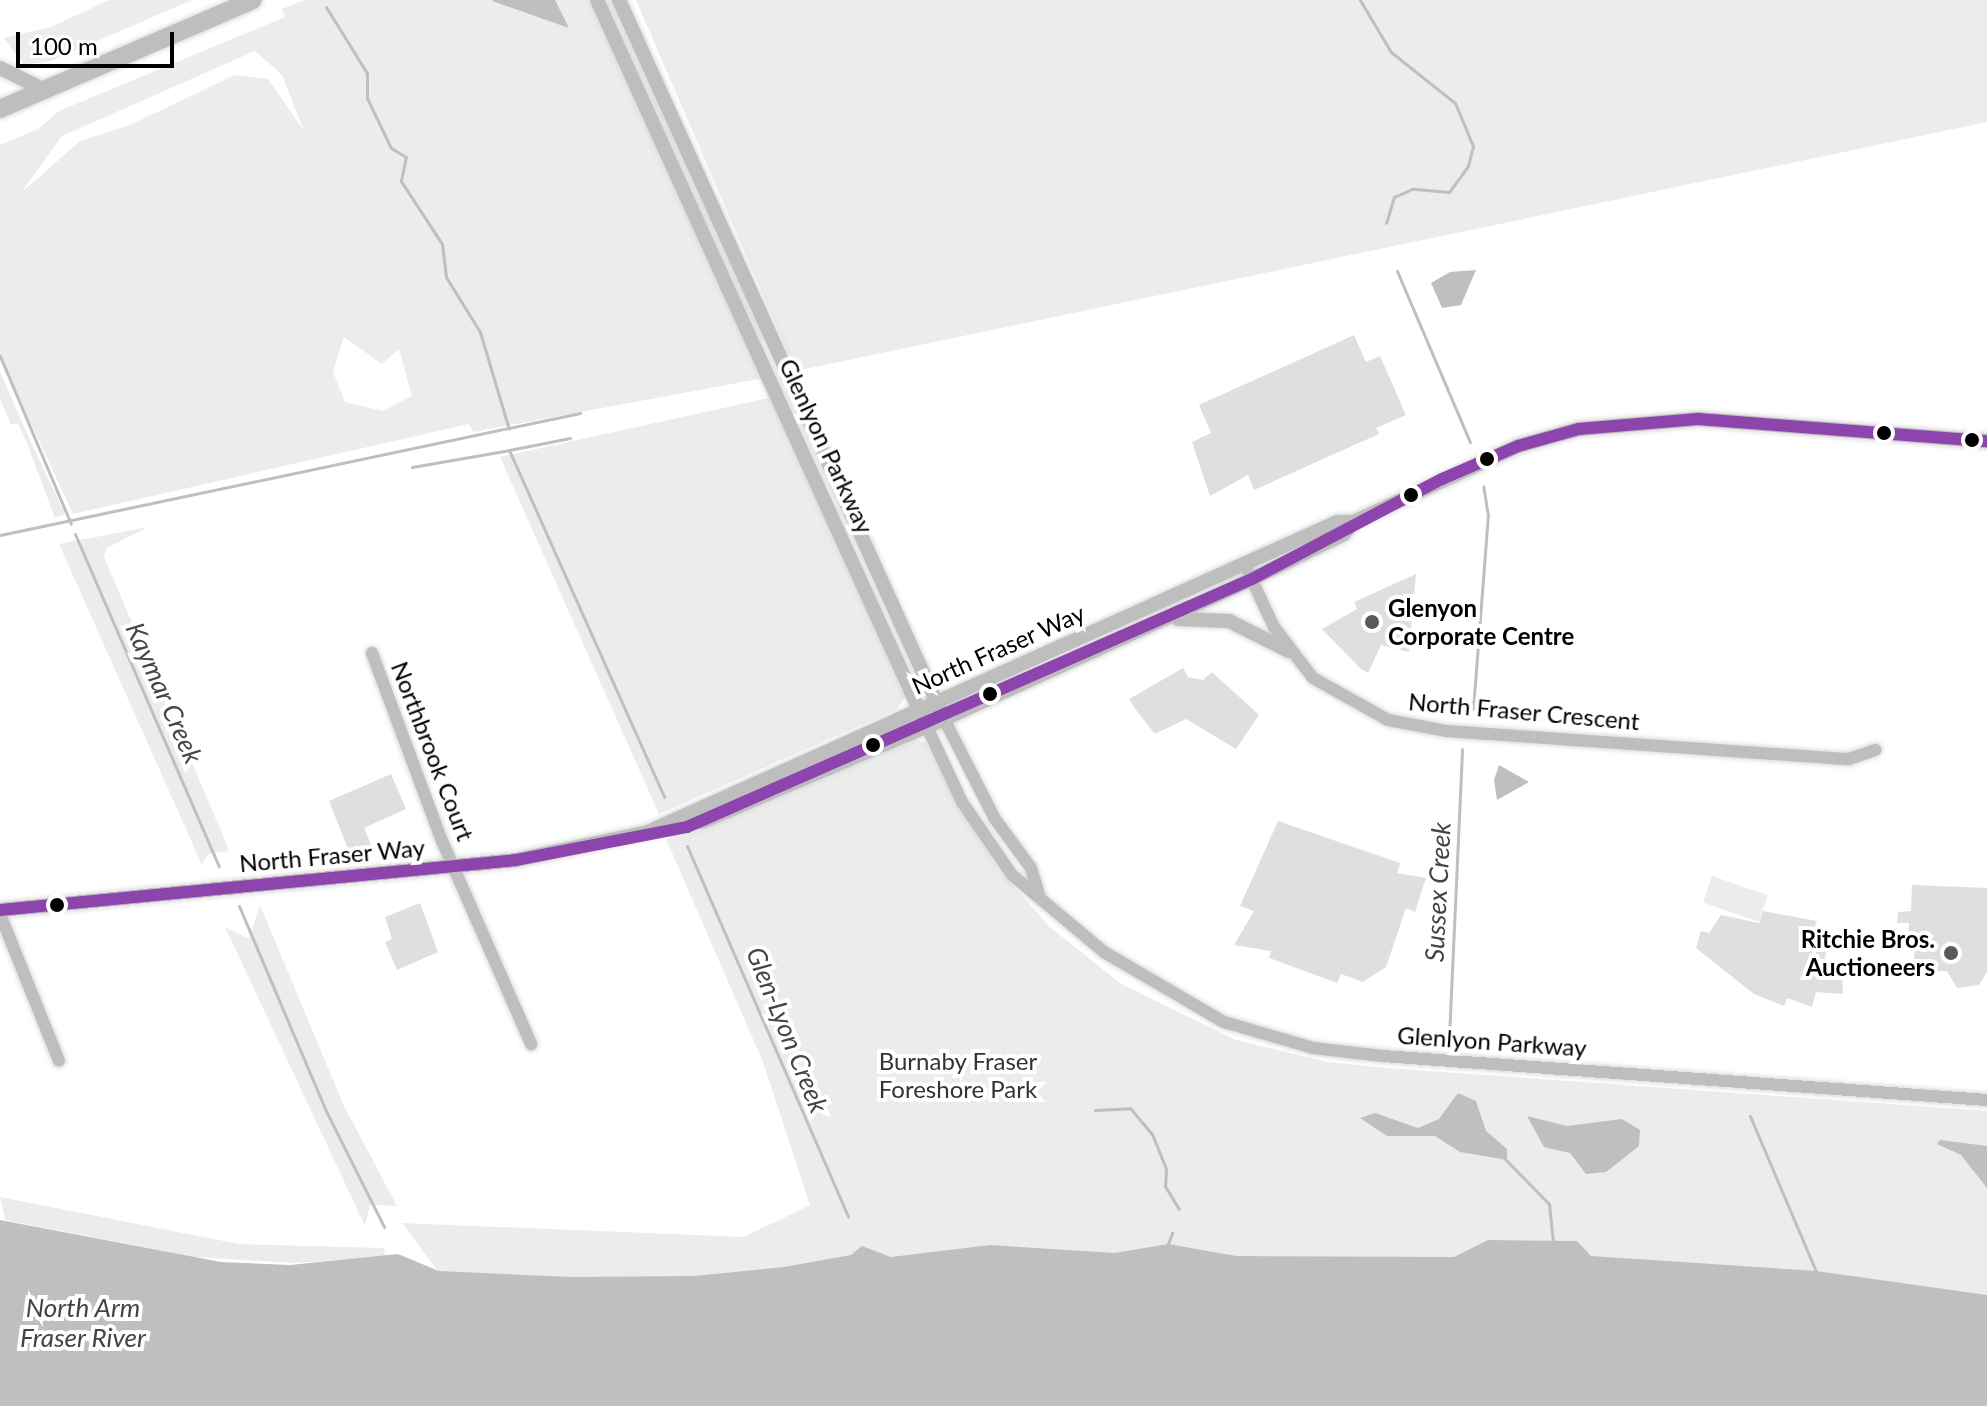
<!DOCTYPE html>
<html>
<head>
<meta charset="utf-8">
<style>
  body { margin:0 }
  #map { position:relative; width:1987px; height:1406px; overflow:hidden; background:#fff; font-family:Lato,sans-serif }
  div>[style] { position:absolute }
  .green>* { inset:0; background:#ececec; transform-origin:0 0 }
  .water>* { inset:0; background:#bfbfbf }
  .stream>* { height:3px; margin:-1.5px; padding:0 1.5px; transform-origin:1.5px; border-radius:1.5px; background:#bfbfbf }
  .building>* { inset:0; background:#dfdfdf }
  .roads { filter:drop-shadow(0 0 2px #dbdbdb) drop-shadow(0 0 2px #dbdbdb) }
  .minor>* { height:12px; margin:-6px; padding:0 6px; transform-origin:6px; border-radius:6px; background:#bebebe }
  .tertiary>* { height:14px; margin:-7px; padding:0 7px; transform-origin:7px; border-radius:7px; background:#bebebe }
  .primary>* { height:18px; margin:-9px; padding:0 9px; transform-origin:9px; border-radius:9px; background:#bebebe }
  .bus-1>* { height:12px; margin:-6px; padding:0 6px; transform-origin:6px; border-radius:6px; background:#8e44ad }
  .dots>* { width:22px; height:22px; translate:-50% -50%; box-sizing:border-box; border:4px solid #fff; border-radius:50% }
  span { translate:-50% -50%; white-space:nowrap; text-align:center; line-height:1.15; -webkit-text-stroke:8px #fff; paint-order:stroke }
  .street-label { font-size:24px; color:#000 }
  .poi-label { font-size:24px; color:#000; font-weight:700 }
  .left { translate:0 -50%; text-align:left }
  .right { translate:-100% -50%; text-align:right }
  .park-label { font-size:24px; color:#333 }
  .water-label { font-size:26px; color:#444; font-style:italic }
  .scale { position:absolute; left:16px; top:32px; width:158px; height:36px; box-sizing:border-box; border:4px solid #000; border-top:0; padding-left:10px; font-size:24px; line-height:28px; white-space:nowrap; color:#000; -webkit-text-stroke:6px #fff; paint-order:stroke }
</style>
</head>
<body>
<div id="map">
  <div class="green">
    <i style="clip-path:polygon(109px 0,192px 0,51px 61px,24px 65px,4px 38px,51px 27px)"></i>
    <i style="clip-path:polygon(evenodd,304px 0,589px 0,764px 378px,473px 432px,469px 424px,73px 514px,0 357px,0 145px,38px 129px,59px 111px,285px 17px,282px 9px,304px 0,255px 51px,282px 75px,304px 131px,268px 79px,235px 75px,130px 125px,80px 141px,21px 193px,62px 136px,255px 51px,304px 0,344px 337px,382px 364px,399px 349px,412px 396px,383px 411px,345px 402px,333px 372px,344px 337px)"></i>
    <i style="clip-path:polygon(611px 0,632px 48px,768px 337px,760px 340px,625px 51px,603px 2px)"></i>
    <i style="clip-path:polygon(636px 0,1987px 0,1987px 122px,796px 371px)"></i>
    <i style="clip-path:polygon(0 372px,29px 438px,65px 514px,55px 518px,27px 443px,18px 424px,11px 424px,0 399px)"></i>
    <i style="clip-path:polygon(773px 397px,905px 698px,897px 709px,659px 814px,500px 457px)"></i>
    <i style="clip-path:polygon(148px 527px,107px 548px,104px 557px,227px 845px,228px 851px,208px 854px,202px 865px,59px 544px)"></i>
    <i style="clip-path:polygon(914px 739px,927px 743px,998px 869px,1049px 926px,1121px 984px,1236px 1040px,1327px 1062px,1387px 1068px,1987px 1111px,1987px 1322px,1658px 1297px,1560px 1242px,1549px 1242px,1553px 1265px,840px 1279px,515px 1310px,437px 1270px,402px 1223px,744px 1237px,810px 1205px,763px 1062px,666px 839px)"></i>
    <i style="left:1712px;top:876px;width:59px;height:28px;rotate:19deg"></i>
    <i style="clip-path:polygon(260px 905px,344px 1106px,397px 1206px,370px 1205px,365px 1226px,225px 927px,249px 939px)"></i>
    <i style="clip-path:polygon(0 1197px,239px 1244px,384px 1248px,385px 1257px,295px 1263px,195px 1257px,5px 1220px)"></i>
  </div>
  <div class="water">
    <i style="clip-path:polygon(555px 0,569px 28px,492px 1px,494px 0)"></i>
    <i style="clip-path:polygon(1476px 270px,1461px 305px,1442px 308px,1431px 283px,1450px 272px)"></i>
    <i style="clip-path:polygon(1499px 765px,1529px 782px,1497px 800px,1494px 780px)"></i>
    <i style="clip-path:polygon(1458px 1093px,1476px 1101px,1486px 1131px,1507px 1149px,1507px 1160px,1460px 1152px,1435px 1136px,1387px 1136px,1360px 1118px,1375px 1113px,1418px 1128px,1439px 1119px)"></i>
    <i style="clip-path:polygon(1527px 1116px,1567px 1126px,1622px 1119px,1640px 1130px,1639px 1146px,1606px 1172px,1586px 1174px,1570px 1153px,1544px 1147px)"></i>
    <i style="clip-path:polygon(1940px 1140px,1987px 1146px,1987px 1188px,1961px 1155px,1937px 1144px)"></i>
    <i style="clip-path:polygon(0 1220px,221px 1262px,290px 1265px,398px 1254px,439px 1271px,571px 1277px,695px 1276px,784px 1267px,851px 1255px,862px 1246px,891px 1257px,990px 1245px,1115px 1253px,1168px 1244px,1236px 1256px,1454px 1257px,1488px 1240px,1577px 1241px,1591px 1256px,1816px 1271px,1987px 1295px,1987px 1406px,0 1406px)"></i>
  </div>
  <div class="stream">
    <i style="left:1360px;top:0;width:61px;rotate:59.2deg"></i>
    <i style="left:1391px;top:52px;width:82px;rotate:38.6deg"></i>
    <i style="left:1455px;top:103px;width:47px;rotate:67.3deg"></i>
    <i style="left:1473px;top:146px;width:21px;rotate:104deg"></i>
    <i style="left:1468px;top:166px;width:32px;rotate:126deg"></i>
    <i style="left:1449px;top:192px;width:37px;rotate:-175deg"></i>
    <i style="left:1412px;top:189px;width:20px;rotate:156deg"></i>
    <i style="left:1394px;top:197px;width:27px;rotate:107deg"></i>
    <i style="left:326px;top:7px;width:78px;rotate:58.2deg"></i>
    <i style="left:367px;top:73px;width:25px;rotate:90deg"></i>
    <i style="left:367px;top:98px;width:55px;rotate:64.4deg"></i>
    <i style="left:391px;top:148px;width:17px;rotate:31deg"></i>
    <i style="left:406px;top:157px;width:25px;rotate:102deg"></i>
    <i style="left:401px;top:181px;width:75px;rotate:56.9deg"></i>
    <i style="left:442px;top:244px;width:33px;rotate:83deg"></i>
    <i style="left:446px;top:277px;width:65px;rotate:58.3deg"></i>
    <i style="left:480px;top:332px;width:101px;rotate:73.4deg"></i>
    <i style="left:1397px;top:271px;width:186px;rotate:66.9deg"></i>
    <i style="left:0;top:356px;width:182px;rotate:67.1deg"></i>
    <i style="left:570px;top:438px;width:62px;rotate:168.9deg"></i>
    <i style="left:509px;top:450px;width:380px;rotate:65.9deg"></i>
    <i style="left:412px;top:467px;width:98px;rotate:-9.9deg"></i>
    <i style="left:75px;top:534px;width:362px;rotate:66.6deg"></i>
    <i style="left:0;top:535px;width:593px;rotate:-11.88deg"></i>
    <i style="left:1473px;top:709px;width:194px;rotate:-85.6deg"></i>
    <i style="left:1488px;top:516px;width:30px;rotate:-99deg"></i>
    <i style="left:687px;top:846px;width:404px;rotate:66.5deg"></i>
    <i style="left:239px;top:906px;width:223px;rotate:67deg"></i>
    <i style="left:326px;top:1111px;width:130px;rotate:63.4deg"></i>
    <i style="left:1449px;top:1037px;width:288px;rotate:-87.4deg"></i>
    <i style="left:1095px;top:1110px;width:35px;rotate:-3deg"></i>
    <i style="left:1130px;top:1108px;width:34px;rotate:50deg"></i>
    <i style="left:1152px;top:1134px;width:38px;rotate:68deg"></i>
    <i style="left:1166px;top:1169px;width:17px;rotate:93deg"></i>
    <i style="left:1165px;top:1186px;width:27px;rotate:59deg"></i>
    <i style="left:1750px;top:1116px;width:172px;rotate:67deg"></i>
    <i style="left:1504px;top:1158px;width:64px;rotate:45.6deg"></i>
    <i style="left:1549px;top:1204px;width:39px;rotate:84deg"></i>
    <i style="left:1168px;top:1244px;width:12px;rotate:-70deg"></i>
  </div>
  <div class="building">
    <i style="clip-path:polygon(1354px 335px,1366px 362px,1380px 356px,1406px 415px,1376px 428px,1379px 434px,1254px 490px,1248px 475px,1210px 496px,1192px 442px,1211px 433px,1199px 405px)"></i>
    <i style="clip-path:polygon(1416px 574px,1409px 652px,1381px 645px,1368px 673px,1361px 669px,1322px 629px,1357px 609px,1354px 602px)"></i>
    <i style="clip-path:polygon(1183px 668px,1188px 677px,1203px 680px,1212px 672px,1259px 715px,1236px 749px,1186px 719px,1155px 734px,1136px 710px,1129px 699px)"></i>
    <i style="clip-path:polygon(391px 774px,406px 809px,364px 828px,372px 847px,348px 849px,329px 801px)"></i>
    <i style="clip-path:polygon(1278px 821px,1400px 863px,1397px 873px,1426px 878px,1415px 912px,1406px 908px,1386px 967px,1363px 982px,1341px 974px,1337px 983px,1269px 958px,1271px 951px,1234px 945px,1254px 911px,1240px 906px)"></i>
    <i style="clip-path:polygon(1912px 885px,1987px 888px,1987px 972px,1979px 985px,1957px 988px,1947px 971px,1913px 972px,1916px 934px,1908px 935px,1909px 923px,1897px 923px,1898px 912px,1911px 911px)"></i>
    <i style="clip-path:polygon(420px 903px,438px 952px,397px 970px,385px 942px,392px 939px,385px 917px)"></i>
    <i style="clip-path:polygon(1763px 911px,1817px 921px,1811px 937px,1827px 943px,1825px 958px,1842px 967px,1843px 994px,1816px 992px,1812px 1007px,1787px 998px,1784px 1006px,1754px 994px,1696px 948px,1701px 931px,1709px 933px,1721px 915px,1759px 923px)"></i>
  </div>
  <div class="roads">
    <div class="minor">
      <i style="left:1244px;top:563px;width:71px;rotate:64.9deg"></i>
      <i style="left:1274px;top:627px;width:64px;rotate:52.6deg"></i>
      <i style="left:1313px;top:678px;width:86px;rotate:29.2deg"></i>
      <i style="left:1388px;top:720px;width:59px;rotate:10.7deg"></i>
      <i style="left:1446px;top:731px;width:404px;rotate:4deg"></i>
      <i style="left:1849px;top:759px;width:28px;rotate:-19deg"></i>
      <i style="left:372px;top:653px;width:201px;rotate:69.6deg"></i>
      <i style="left:442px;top:841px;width:222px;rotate:66.3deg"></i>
      <i style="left:944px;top:719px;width:112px;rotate:63deg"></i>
      <i style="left:995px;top:819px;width:61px;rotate:53.7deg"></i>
      <i style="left:1031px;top:868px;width:27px;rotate:73deg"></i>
      <i style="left:927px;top:727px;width:83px;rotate:65deg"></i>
      <i style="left:962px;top:802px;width:88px;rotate:55.6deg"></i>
      <i style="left:1012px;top:875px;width:120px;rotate:39.9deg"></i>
      <i style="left:1104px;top:952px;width:139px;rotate:30.3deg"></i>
      <i style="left:1224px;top:1022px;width:93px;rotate:16.3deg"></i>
      <i style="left:1313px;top:1048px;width:70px;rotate:6.5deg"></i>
      <i style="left:1383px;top:1056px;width:606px;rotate:4.17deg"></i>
      <i style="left:0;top:914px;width:158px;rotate:68.1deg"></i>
    </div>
    <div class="tertiary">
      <i style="left:597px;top:0;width:798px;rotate:65.59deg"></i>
      <i style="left:619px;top:0;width:789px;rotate:65.68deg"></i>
      <i style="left:0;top:68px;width:50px;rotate:26.1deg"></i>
      <i style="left:1178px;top:619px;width:51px;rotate:2.2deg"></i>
      <i style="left:1229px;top:621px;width:67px;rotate:26.6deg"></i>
      <i style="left:665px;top:826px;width:39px;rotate:-7deg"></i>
      <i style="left:704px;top:821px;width:261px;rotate:-23deg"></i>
      <i style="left:944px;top:719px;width:338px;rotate:-24.4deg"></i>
      <i style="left:1252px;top:579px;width:102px;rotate:-26.1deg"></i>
      <i style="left:1344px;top:534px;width:15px;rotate:-53deg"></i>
      <i style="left:0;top:910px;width:518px;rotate:-5.53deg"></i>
      <i style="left:516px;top:860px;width:135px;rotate:-12deg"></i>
      <i style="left:648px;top:832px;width:756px;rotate:-24.22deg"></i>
      <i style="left:1337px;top:522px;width:16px"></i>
      <i style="left:1353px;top:522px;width:182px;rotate:-24.7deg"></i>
      <i style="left:1518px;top:446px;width:63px;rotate:-15.6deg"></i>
      <i style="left:1579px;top:429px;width:119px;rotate:-4.8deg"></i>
      <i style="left:1698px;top:419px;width:290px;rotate:4.4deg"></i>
    </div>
    <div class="primary">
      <i style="left:0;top:109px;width:275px;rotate:-23.3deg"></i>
    </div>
  </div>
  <div class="bus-1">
    <i style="left:0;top:910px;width:518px;rotate:-5.53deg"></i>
    <i style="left:516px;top:860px;width:174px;rotate:-10.9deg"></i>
    <i style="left:687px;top:827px;width:617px;rotate:-23.7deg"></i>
    <i style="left:1252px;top:579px;width:215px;rotate:-27.8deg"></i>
    <i style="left:1442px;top:479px;width:83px;rotate:-23.5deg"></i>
    <i style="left:1518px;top:446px;width:63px;rotate:-15.6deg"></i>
    <i style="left:1579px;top:429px;width:119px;rotate:-4.8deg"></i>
    <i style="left:1698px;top:419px;width:290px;rotate:4.4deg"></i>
  </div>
  <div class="dots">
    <i style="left:1884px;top:433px;background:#000"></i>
    <i style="left:1972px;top:440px;background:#000"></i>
    <i style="left:1487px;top:459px;background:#000"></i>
    <i style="left:1411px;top:495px;background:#000"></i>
    <i style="left:1372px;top:622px;background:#595959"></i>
    <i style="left:990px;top:694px;background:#000"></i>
    <i style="left:873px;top:745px;background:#000"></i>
    <i style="left:57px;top:905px;background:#000"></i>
    <i style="left:1951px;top:953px;background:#595959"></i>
  </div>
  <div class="street-label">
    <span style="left:827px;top:446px;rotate:65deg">Glenlyon Parkway</span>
    <span style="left:998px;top:649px;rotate:-24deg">North Fraser Way</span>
    <span style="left:1524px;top:711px;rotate:5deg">North Fraser Crescent</span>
    <span style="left:433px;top:751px;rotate:69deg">Northbrook Court</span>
    <span style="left:332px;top:855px;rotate:-5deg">North Fraser Way</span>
    <span style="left:1492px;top:1041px;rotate:4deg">Glenlyon Parkway</span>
  </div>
  <div class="poi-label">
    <span class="left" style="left:1388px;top:622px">Glenyon<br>Corporate Centre</span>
    <span class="right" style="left:1935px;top:953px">Ritchie Bros.<br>Auctioneers</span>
  </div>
  <div class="park-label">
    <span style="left:958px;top:1075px">Burnaby Fraser<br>Foreshore Park</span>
  </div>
  <div class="water-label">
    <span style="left:164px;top:693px;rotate:66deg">Kaymar Creek</span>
    <span style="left:1438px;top:892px;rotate:-87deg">Sussex Creek</span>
    <span style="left:787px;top:1030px;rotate:68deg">Glen-Lyon Creek</span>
    <span style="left:83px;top:1323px">North Arm<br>Fraser River</span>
  </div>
  <div class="scale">100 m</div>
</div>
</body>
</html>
